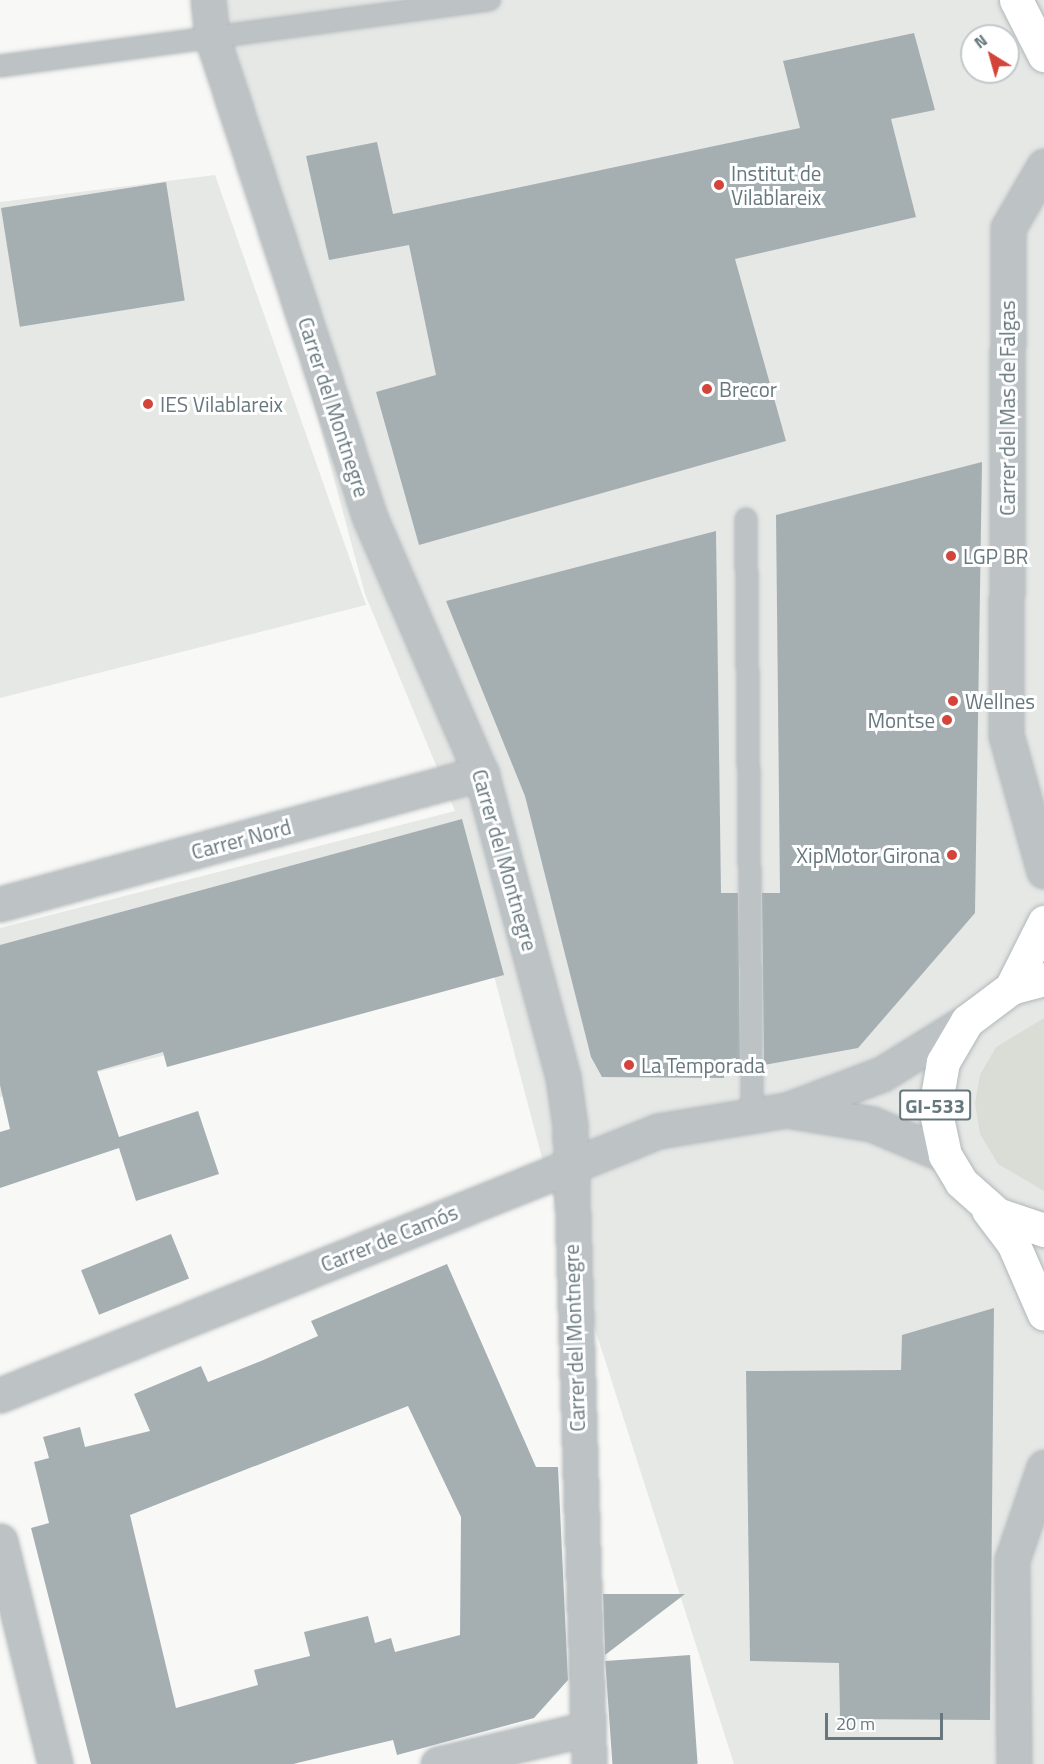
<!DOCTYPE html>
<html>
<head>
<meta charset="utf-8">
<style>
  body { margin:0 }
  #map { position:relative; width:1044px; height:1764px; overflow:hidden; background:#f8f8f6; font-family:"Titillium Web",sans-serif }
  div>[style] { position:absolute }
  .built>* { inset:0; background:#e6e8e6 }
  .green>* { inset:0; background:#d9ddd5 }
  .building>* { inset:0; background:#a5afb2; transform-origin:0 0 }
  .roads { filter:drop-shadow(0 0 2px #b1b7ba) drop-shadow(0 0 2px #b1b7ba) }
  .lane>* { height:20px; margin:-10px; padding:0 10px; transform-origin:10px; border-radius:10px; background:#bdc3c5 }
  .street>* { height:33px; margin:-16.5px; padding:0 16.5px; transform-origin:16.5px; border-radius:16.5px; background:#bdc3c5 }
  .primary>* { height:33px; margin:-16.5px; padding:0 16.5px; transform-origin:16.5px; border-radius:16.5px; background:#fff }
  .dots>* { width:16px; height:16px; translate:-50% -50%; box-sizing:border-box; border:3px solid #fff; border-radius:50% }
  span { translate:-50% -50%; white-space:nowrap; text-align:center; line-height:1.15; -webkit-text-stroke:6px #fff; paint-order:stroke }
  .shield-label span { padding:2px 4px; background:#fff; border:2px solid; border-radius:4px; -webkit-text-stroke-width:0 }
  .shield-label { font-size:20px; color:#66787e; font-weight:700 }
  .poi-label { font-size:21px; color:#66787e }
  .left { translate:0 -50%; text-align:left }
  .right { translate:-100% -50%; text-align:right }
  .street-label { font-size:21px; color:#66787e }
  .north { position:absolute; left:960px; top:24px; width:60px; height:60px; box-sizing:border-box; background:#fff; border:2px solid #c2c9cb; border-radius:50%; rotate:323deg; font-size:16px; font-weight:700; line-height:24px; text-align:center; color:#66787e }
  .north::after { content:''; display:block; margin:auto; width:21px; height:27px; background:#d3443a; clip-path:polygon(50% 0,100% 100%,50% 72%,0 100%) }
  .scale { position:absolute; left:825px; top:1713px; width:118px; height:27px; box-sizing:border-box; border:3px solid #66787e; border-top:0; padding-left:8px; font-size:18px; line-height:21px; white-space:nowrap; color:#66787e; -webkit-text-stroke:4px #fff; paint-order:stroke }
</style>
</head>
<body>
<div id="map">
  <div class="built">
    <i style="clip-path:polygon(evenodd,205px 0,1044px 0,1044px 1764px,734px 1764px,550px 1188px,493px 972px,0 1097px,0 928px,455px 811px,365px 594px,205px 0,972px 36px,1008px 36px,1008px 72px,972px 72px,972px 36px)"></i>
    <i style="clip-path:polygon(215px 175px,366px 605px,0 698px,0 202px)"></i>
  </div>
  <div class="green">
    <i style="clip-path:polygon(1044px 1018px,1044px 1191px,998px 1164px,980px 1134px,975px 1103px,980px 1075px,996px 1047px)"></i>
  </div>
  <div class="building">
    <i style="clip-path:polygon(914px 33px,935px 110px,891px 119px,916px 217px,735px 259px,786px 441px,419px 545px,376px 392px,436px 375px,409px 245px,329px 260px,306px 156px,377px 142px,393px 214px,800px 128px,783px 61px)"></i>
    <i style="left:166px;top:182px;width:120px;height:167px;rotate:81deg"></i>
    <i style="clip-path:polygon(982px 462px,975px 913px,858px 1048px,764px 1065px,762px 893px,780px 893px,776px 515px)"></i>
    <i style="clip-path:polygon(716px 531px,721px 893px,738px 893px,740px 1069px,724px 1072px,724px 1078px,602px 1077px,591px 1057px,525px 796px,446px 601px)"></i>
    <i style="clip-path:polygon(462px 819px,504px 975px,167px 1067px,163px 1052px,97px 1071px,119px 1137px,198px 1111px,219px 1174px,136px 1201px,119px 1148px,0 1188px,0 1132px,10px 1129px,0 1085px,0 945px)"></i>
    <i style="left:171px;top:1234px;width:48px;height:97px;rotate:68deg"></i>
    <i style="clip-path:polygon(evenodd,447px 1264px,536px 1467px,558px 1467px,568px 1680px,534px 1718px,397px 1755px,393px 1740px,293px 1764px,91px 1764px,31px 1528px,49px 1523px,34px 1462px,49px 1458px,43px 1437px,80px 1427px,85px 1447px,150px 1431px,134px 1394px,201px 1366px,208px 1382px,261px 1361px,318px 1336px,311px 1321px,447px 1264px,408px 1406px,461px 1517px,460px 1635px,395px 1652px,391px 1638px,375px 1643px,368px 1616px,304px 1632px,310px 1656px,254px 1670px,258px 1685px,176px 1708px,130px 1515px,408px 1406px)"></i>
    <i style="clip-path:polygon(994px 1308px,990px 1720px,840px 1719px,839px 1663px,750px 1661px,746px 1371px,901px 1370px,902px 1335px)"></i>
    <i style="clip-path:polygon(603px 1594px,685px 1594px,605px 1655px)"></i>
    <i style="left:690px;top:1655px;width:109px;height:85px;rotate:86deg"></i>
  </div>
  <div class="roads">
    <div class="lane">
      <i style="left:0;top:66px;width:494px;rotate:-7.7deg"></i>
      <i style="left:746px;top:519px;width:594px;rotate:89.42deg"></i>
    </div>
    <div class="street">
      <i style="left:208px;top:0;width:37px;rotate:84deg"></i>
      <i style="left:212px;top:37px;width:506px;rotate:71.82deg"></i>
      <i style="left:370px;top:518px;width:278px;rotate:66.5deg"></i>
      <i style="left:481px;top:773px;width:315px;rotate:74.9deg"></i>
      <i style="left:563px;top:1077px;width:49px;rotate:81.9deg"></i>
      <i style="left:570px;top:1126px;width:638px;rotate:88.29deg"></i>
      <i style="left:1044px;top:166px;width:72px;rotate:120.1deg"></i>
      <i style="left:1008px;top:228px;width:507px;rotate:90.23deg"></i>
      <i style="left:1006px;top:735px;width:141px;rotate:74.4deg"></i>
      <i style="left:0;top:904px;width:499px;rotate:-15.2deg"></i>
      <i style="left:787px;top:1110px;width:102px;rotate:-20.8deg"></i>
      <i style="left:882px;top:1074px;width:100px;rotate:-31.9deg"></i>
      <i style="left:0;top:1395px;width:709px;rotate:-21.86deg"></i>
      <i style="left:658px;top:1131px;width:130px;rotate:-9.3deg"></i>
      <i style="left:786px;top:1110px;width:87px;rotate:9.2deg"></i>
      <i style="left:872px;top:1124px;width:79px;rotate:23deg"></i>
      <i style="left:0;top:1541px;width:230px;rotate:76.1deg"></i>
      <i style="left:438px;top:1764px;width:152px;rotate:-13.3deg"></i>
      <i style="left:1014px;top:1764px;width:204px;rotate:-90.6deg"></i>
      <i style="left:1012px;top:1560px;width:98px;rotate:-71deg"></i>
    </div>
    <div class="primary">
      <i style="left:1016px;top:0;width:62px;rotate:63deg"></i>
      <i style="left:1044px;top:979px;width:34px;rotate:165deg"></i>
      <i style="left:1011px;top:988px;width:55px;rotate:143.1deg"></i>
      <i style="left:967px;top:1021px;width:48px;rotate:120.3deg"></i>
      <i style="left:943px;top:1062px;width:47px;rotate:99.9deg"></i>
      <i style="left:935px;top:1108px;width:48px;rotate:78deg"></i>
      <i style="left:945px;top:1155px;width:31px;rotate:59deg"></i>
      <i style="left:961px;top:1182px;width:48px;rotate:41.6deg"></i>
      <i style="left:997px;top:1214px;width:50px;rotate:18.8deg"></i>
      <i style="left:1011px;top:988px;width:74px;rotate:-63.4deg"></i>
      <i style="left:988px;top:1210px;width:41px;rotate:52.9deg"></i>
      <i style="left:1013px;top:1243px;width:77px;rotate:66.4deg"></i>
    </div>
  </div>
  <div class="dots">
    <i style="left:719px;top:185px;background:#d3443a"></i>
    <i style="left:707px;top:389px;background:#d3443a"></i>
    <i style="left:148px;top:404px;background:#d3443a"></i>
    <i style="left:951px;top:556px;background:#d3443a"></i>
    <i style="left:953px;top:701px;background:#d3443a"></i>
    <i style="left:947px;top:720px;background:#d3443a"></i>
    <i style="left:952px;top:855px;background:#d3443a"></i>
    <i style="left:629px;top:1065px;background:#d3443a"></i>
  </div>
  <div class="shield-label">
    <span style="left:935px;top:1105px">GI-533</span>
  </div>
  <div class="poi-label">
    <span class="left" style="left:731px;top:185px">Institut de<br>Vilablareix</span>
    <span class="left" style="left:719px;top:389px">Brecor</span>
    <span class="left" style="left:160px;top:404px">IES Vilablareix</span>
    <span class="left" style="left:963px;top:556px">LGP BR</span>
    <span class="left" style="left:965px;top:701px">Wellnes</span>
    <span class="right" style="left:935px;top:720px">Montse</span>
    <span class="right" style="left:940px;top:855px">XipMotor Girona</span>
    <span class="left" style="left:641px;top:1065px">La Temporada</span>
  </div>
  <div class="street-label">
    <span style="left:334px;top:407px;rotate:72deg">Carrer del Montnegre</span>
    <span style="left:1007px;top:408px;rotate:-90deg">Carrer del Mas de Falgas</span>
    <span style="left:241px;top:839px;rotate:-15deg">Carrer Nord</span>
    <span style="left:505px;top:860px;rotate:74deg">Carrer del Montnegre</span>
    <span style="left:389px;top:1238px;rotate:-22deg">Carrer de Camós</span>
    <span style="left:574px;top:1338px;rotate:-92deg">Carrer del Montnegre</span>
  </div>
  <div class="north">N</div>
  <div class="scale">20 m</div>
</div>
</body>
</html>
